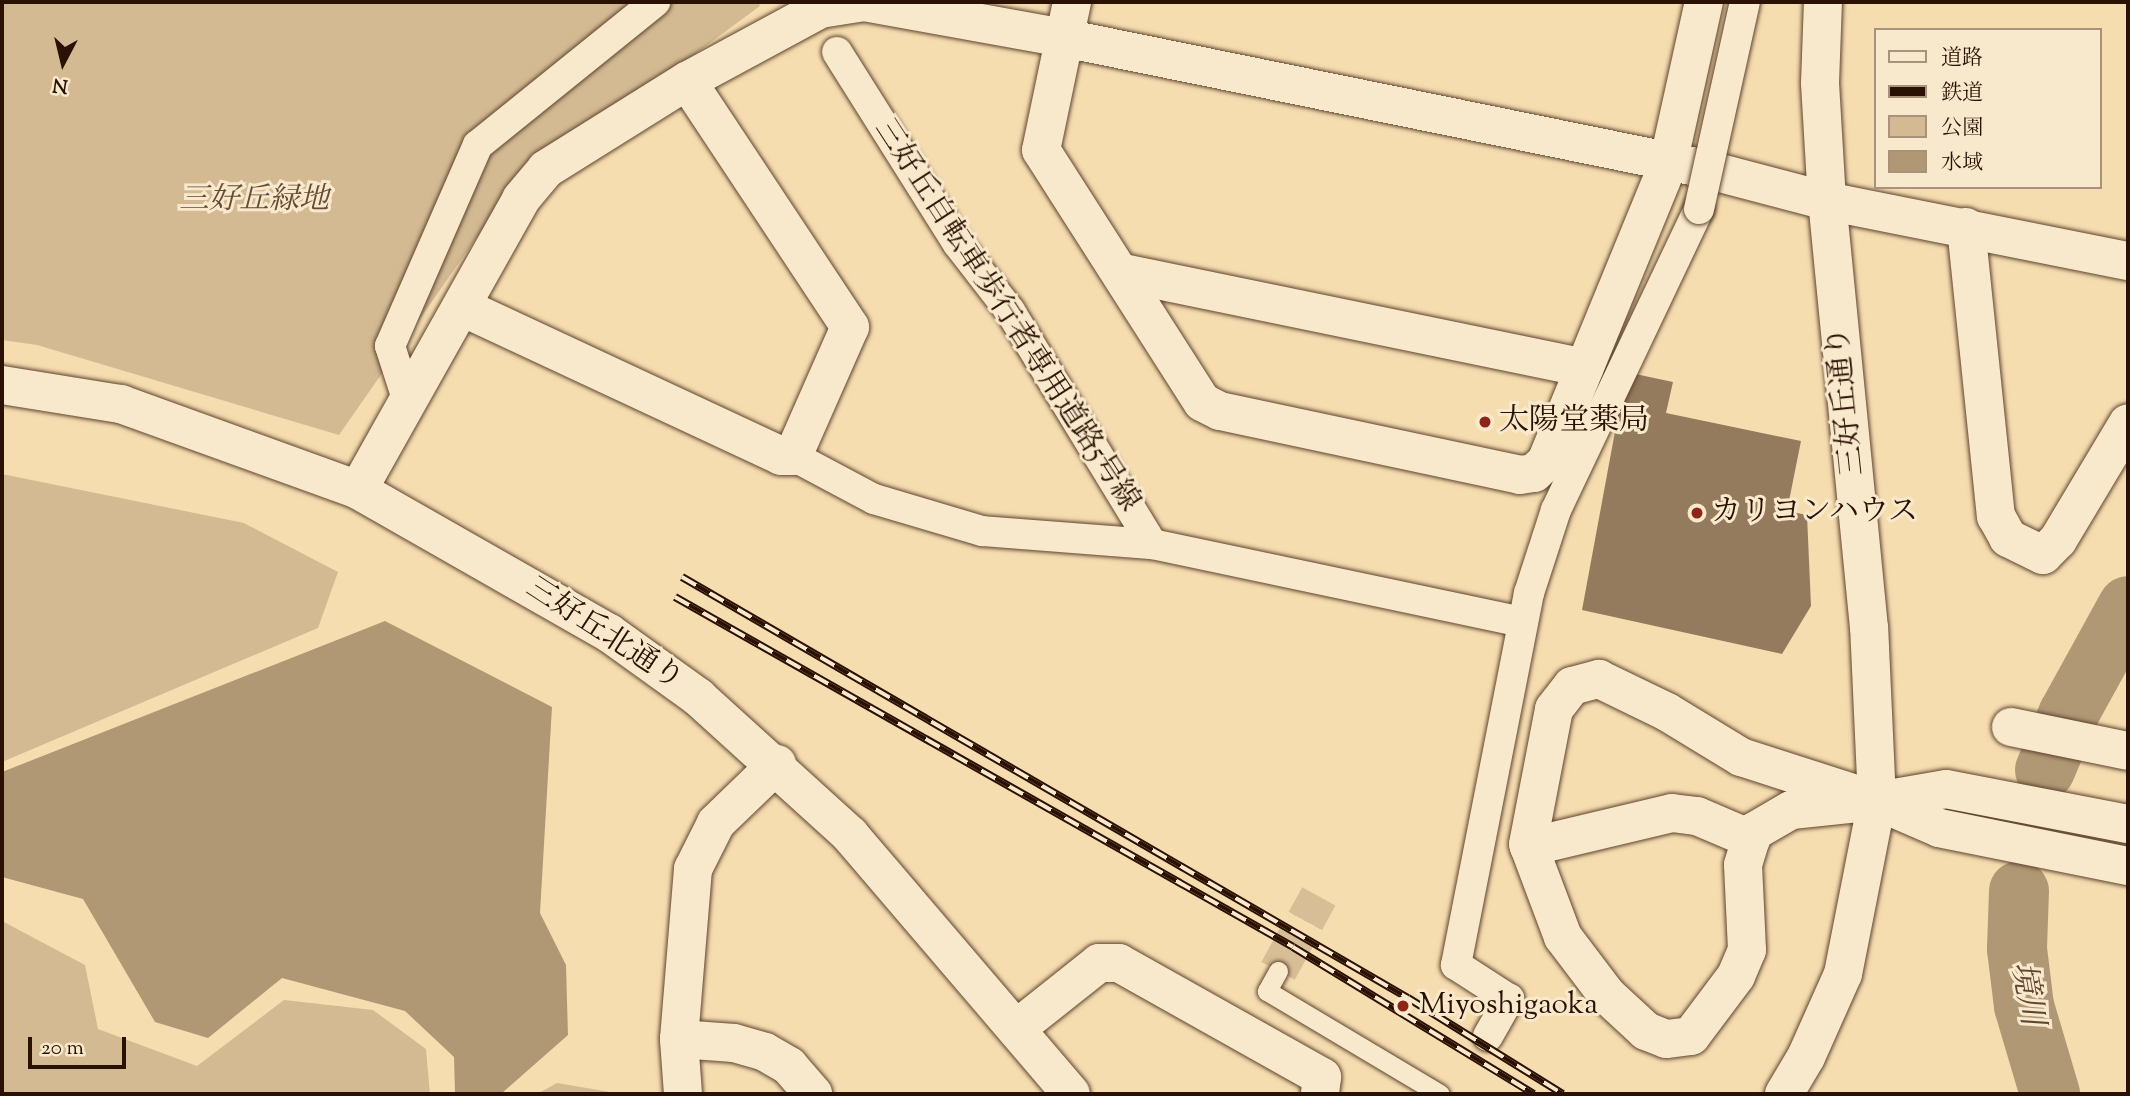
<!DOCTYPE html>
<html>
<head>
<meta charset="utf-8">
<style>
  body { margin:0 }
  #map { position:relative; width:2130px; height:1096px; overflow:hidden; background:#f6ddb0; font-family:"Sorts Mill Goudy","Noto Serif JP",serif }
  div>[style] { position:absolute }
  .green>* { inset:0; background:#d3ba93 }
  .water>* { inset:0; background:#b19875 }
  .river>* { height:60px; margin:-30px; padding:0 30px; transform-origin:30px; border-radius:30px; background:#b19875 }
  .building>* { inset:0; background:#957b5d }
  .minor-tunnel>* { height:38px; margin-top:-19px; transform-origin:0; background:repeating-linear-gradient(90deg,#d8be96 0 38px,transparent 0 57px) }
  .roads { filter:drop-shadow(0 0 2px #5e442e) drop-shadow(0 0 2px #5e442e) }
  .service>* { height:19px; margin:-9.5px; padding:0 9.5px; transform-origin:9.5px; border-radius:9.5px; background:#f9e9cc }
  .pedestrian>* { height:30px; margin:-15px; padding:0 15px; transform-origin:15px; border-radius:15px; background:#f9e9cc }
  .minor>* { height:38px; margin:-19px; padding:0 19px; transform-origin:19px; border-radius:19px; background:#f9e9cc }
  .tertiary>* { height:38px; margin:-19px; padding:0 19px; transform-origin:19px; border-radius:19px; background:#f9e9cc }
  .rail>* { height:8px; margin-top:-4px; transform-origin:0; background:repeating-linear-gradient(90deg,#f9e9cc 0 16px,#2b1103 0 32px); box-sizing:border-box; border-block:2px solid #2b1103 }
  .bridges { filter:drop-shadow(0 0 2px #5e442e) drop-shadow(0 0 2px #5e442e) }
  .pedestrian-bridge>* { height:30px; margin:-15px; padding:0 15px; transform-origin:15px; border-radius:15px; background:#f9e9cc }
  .dots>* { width:19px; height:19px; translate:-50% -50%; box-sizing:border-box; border:4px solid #f9e9cc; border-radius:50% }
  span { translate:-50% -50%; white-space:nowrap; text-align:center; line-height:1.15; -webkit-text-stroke:6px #f9e9cc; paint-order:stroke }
  .park-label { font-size:30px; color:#664c35; font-style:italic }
  .street-label { font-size:30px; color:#2b1103 }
  .poi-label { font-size:30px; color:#2b1103 }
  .left { translate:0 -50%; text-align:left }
  .water-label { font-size:32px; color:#614731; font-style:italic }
  .frame { position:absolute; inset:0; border:4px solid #2b1103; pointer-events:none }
  .legend { position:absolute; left:1874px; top:28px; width:228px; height:161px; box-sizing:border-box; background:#f9e9cc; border:2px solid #a7937c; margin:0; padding:9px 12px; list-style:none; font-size:21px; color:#2b1103 }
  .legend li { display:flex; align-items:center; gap:14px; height:35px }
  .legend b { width:35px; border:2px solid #a7937c }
  .north { position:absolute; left:28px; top:28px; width:70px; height:70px; -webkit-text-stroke:5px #f9e9cc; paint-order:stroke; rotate:187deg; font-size:19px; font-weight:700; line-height:28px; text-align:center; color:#2b1103 }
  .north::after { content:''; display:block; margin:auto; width:24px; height:32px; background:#2b1103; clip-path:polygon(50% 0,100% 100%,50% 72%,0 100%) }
  .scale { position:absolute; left:28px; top:1037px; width:98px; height:32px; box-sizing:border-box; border:4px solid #2b1103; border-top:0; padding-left:9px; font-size:21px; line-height:24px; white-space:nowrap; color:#2b1103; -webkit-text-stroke:5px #f9e9cc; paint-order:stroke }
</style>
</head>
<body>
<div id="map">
  <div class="green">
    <i style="clip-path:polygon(2px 2px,758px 2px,760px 6px,509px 191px,339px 435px,37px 345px,2px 340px)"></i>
    <i style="clip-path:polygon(2px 474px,244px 523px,338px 572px,318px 628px,2px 762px)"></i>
    <i style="clip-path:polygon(2px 921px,85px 965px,98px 1029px,197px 1066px,284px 1000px,373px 1010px,426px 1049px,430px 1094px,2px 1094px)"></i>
    <i style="clip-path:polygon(557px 1083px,622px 1094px,537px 1094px)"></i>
  </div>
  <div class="water">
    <i style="clip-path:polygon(385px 621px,552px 707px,540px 913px,566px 965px,568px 1035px,501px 1094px,455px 1094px,454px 1057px,405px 1011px,282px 978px,208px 1038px,155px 1022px,83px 899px,2px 877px,2px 772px)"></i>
  </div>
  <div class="river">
    <i style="left:2045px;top:770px;width:60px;rotate:-67.3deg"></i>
    <i style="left:2068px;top:715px;width:124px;rotate:-61.2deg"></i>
    <i style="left:2019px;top:891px;width:58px;rotate:92deg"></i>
    <i style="left:2017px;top:949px;width:57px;rotate:83deg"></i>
    <i style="left:2024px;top:1006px;width:92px;rotate:73.5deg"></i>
  </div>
  <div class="building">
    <i style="clip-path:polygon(1626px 372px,1673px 382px,1666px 413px,1801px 441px,1787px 511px,1807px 515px,1811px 606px,1782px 654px,1582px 610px)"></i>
  </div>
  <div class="minor-tunnel">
    <i style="left:1278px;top:971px;width:85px;rotate:-61.3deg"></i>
  </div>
  <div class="roads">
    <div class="service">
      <i style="left:1278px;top:971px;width:23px;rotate:119deg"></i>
      <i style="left:1267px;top:991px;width:201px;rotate:30.8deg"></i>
    </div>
    <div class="pedestrian">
      <i style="left:837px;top:52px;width:227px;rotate:57.8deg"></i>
      <i style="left:958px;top:244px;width:85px;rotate:52.2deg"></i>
      <i style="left:1010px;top:311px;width:273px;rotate:58.6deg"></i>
      <i style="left:1152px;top:544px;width:379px;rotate:11.9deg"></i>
      <i style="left:408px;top:402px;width:59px;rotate:-107.8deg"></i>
      <i style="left:390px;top:346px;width:219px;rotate:-66.4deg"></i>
      <i style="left:478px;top:145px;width:228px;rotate:-38.9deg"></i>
      <i style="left:793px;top:456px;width:92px;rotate:28deg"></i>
      <i style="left:874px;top:499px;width:113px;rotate:16.5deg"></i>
      <i style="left:982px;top:531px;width:170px;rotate:4.4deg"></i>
      <i style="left:1488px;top:1036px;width:43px;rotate:-60.4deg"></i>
      <i style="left:1509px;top:999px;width:63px;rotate:-147.3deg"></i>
      <i style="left:1456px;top:965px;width:379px;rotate:-78.9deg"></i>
      <i style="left:1529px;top:593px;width:87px;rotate:-72deg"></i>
      <i style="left:1556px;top:510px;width:333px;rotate:-64.6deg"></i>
    </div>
    <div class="minor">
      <i style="left:1072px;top:2px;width:151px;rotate:101.8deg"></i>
      <i style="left:1041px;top:150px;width:299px;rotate:57.4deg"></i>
      <i style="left:1202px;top:402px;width:20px;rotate:27deg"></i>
      <i style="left:1220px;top:411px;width:307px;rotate:12deg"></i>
      <i style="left:1520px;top:475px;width:14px;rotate:-8deg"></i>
      <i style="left:1534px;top:473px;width:16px;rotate:-43deg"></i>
      <i style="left:1546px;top:462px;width:322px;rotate:-67.7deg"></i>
      <i style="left:1668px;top:164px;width:166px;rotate:-77.5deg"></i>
      <i style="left:1827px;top:201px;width:307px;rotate:11.3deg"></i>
      <i style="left:1966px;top:227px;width:291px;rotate:84.1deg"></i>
      <i style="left:1996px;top:516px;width:25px;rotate:61deg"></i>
      <i style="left:2008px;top:538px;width:39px;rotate:26deg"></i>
      <i style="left:2043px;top:555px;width:21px;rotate:-45deg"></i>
      <i style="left:2058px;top:540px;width:136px;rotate:-59.1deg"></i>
      <i style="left:1123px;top:273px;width:471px;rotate:11.6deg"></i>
      <i style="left:462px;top:307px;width:352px;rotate:25deg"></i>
      <i style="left:781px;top:456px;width:12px"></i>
      <i style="left:793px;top:456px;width:141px;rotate:-66.2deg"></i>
      <i style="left:850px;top:327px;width:295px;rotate:-123.5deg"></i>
      <i style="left:1599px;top:679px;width:76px;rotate:25.9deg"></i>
      <i style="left:1667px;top:712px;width:87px;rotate:31.3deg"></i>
      <i style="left:1741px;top:757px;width:143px;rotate:17.9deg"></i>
      <i style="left:1877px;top:801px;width:86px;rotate:174deg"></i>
      <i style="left:1791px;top:810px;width:44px;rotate:149.9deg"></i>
      <i style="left:1753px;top:832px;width:34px;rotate:107deg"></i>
      <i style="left:1743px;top:865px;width:85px;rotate:87.3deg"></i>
      <i style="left:1747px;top:950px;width:28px;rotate:113deg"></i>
      <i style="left:1736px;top:976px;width:75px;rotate:126.9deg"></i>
      <i style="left:1691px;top:1036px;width:25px;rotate:173deg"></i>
      <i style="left:1666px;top:1039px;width:22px;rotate:-158deg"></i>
      <i style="left:1646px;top:1031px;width:53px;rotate:-137.3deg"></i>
      <i style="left:1607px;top:995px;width:73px;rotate:-127.2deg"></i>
      <i style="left:1563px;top:937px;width:99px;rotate:-110.6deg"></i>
      <i style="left:1528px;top:844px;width:137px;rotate:-79.1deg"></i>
      <i style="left:1554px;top:709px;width:29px;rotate:-52deg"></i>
      <i style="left:1572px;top:686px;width:28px;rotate:-15deg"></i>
      <i style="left:2011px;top:727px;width:119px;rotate:11.6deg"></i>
      <i style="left:1529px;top:847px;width:147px;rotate:-13.4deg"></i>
      <i style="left:1672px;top:813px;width:25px;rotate:7deg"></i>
      <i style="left:1697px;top:816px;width:59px;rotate:23.1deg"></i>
      <i style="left:1016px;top:1029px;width:106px;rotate:-38.5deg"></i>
      <i style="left:1099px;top:963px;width:20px"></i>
      <i style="left:1119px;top:963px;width:233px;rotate:29.3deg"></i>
      <i style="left:1322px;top:1077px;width:17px;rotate:97deg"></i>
      <i style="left:679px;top:1039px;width:55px;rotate:4.2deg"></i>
      <i style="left:734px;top:1043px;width:32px;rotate:16deg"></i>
      <i style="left:765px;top:1052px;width:28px;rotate:30deg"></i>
      <i style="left:789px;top:1066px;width:37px;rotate:49deg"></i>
      <i style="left:683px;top:1094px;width:55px;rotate:-94.2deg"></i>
      <i style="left:679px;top:1039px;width:171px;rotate:-85.3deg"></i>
      <i style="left:693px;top:869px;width:51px;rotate:-63.4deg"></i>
      <i style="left:716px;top:823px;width:85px;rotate:-44deg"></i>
    </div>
    <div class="tertiary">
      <i style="left:2px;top:385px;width:121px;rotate:9.1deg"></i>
      <i style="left:121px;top:404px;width:252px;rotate:19.9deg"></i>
      <i style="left:358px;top:490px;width:289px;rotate:29.7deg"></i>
      <i style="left:609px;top:633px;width:110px;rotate:35.7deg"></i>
      <i style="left:698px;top:697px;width:205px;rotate:42.2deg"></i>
      <i style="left:850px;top:835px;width:340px;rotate:49.5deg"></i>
      <i style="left:358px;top:490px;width:334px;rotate:-60.7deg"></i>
      <i style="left:521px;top:199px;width:39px;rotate:-50deg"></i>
      <i style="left:546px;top:169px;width:166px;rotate:-32deg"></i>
      <i style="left:687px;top:81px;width:151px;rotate:-28.4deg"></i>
      <i style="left:820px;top:9px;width:45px;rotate:-9deg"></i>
      <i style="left:864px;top:2px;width:203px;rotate:10.2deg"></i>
      <i style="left:1064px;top:38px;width:650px;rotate:11.53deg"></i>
      <i style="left:1701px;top:168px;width:130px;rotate:14.7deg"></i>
      <i style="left:1877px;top:801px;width:68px;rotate:23.5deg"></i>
      <i style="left:1939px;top:828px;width:193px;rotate:11.4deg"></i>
      <i style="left:1877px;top:801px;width:70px;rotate:-9.9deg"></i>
      <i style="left:1946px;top:789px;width:185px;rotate:10.9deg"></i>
      <i style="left:1784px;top:1094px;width:43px;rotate:-59.3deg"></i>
      <i style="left:1806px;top:1057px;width:91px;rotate:-66deg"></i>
      <i style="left:1843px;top:974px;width:176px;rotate:-78.9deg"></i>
      <i style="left:1877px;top:801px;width:173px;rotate:-92.6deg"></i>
      <i style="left:1869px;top:628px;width:429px;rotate:-95.6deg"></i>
      <i style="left:1827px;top:201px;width:118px;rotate:-93.4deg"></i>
      <i style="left:1820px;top:83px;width:81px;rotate:-87.9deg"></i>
    </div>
  </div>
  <div class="rail">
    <i style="left:682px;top:577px;width:839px;rotate:30.11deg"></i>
    <i style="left:1408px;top:998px;width:182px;rotate:31.8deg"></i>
    <i style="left:675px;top:597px;width:710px;rotate:29.52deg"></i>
    <i style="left:1293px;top:947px;width:282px;rotate:31.4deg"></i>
  </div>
  <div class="bridges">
    <div class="pedestrian-bridge">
      <i style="left:1699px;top:209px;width:212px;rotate:-77.5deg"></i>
    </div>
  </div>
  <div class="dots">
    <i style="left:1485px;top:422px;background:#8f2418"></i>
    <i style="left:1697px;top:513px;background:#8f2418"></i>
    <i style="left:1403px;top:1006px;background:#8f2418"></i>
  </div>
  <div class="park-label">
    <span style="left:254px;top:201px">三好丘緑地</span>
  </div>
  <div class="street-label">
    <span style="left:1006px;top:316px;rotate:57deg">三好丘自転車歩行者専用道路5号線</span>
    <span style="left:1847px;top:401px;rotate:-96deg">三好丘通り</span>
    <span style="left:604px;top:635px;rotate:33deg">三好丘北通り</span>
  </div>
  <div class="poi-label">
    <span class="left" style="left:1499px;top:422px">太陽堂薬局</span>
    <span class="left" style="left:1711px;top:513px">カリヨンハウス</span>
    <span class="left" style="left:1419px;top:1006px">Miyoshigaoka</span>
  </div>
  <div class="water-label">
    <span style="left:2026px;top:994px;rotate:80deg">境川</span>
  </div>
  <div class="frame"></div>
  <ul class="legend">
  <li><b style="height:9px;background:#f9e9cc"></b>道路</li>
  <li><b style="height:9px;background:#2b1103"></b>鉄道</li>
  <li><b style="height:19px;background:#d3ba93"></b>公園</li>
  <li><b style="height:19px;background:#b19875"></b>水域</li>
  </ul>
  <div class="north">N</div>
  <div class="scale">20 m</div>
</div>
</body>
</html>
